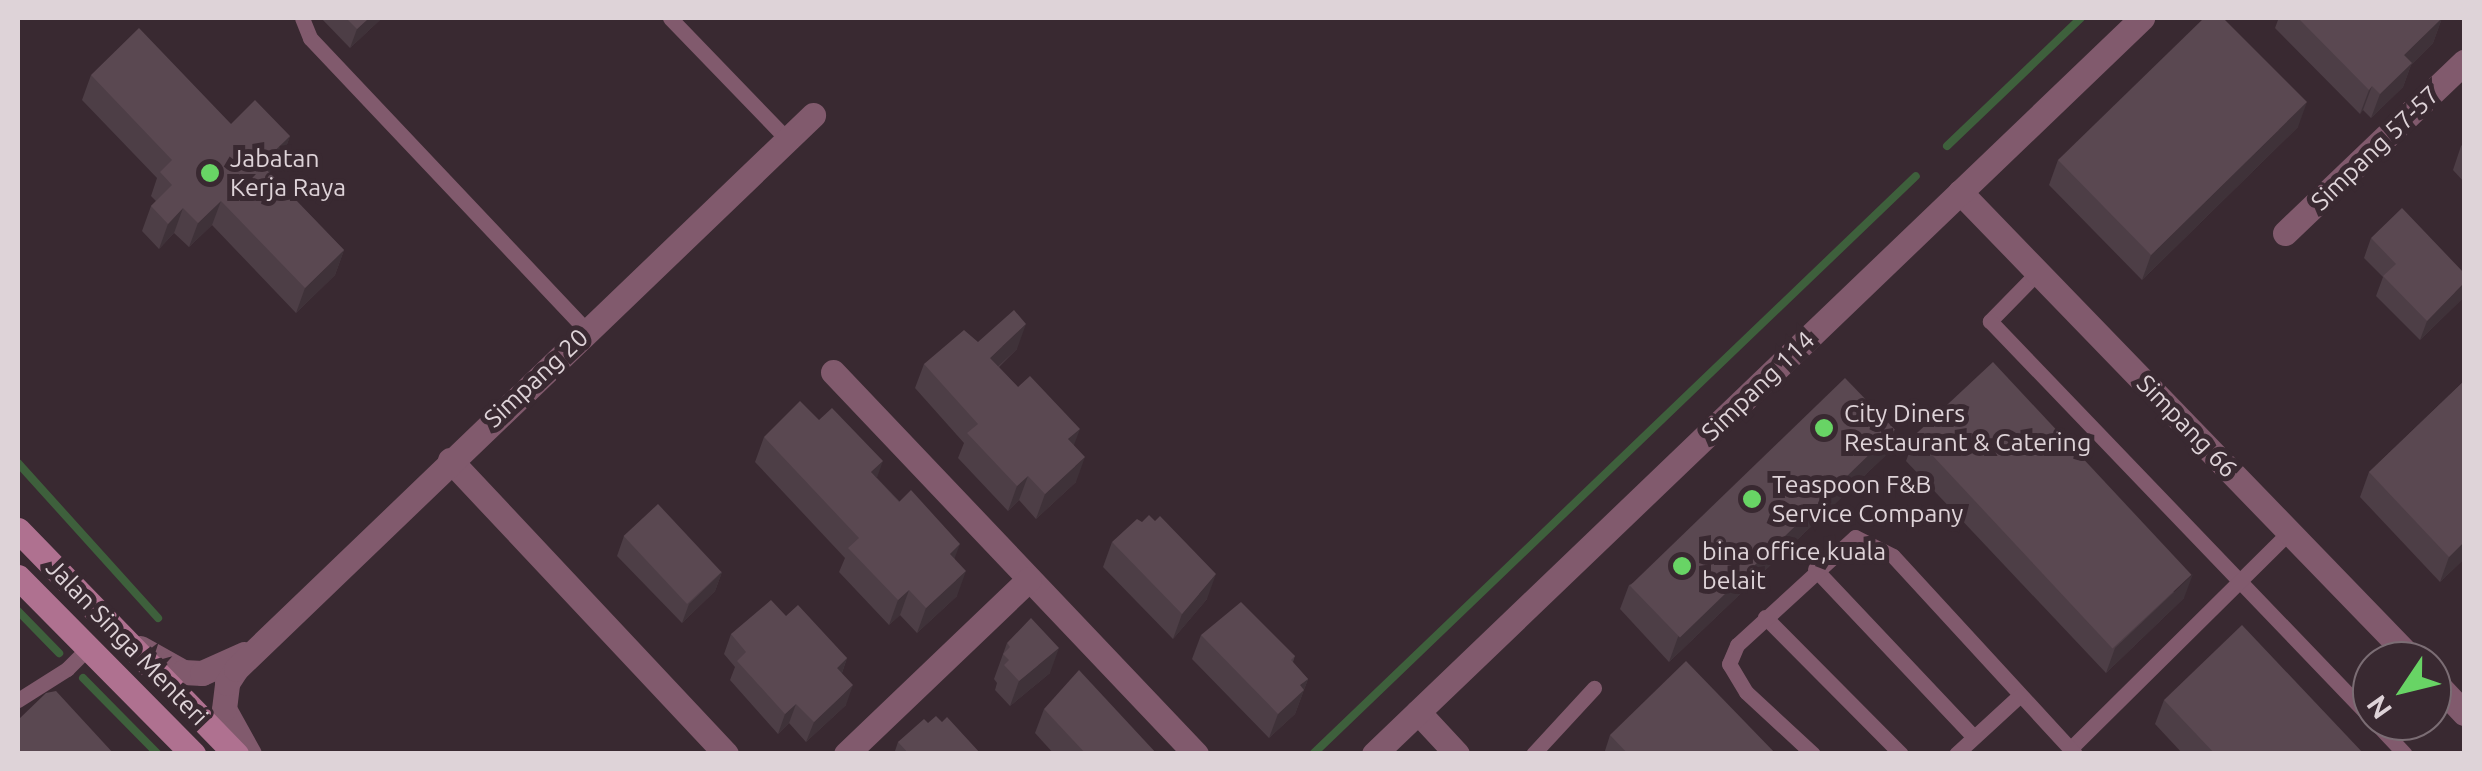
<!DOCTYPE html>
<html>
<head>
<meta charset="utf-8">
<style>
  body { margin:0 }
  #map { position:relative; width:2482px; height:771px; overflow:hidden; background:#392931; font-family:Ubuntu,sans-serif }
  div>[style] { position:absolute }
  .stream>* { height:8px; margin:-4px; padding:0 4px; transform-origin:4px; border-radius:4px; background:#3e603c }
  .lane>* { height:15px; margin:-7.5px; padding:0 7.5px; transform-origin:7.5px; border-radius:7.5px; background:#815a6d }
  .street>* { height:25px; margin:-12.5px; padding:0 12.5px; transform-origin:12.5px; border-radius:12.5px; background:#815a6d }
  .secondary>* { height:25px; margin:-12.5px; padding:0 12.5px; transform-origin:12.5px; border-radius:12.5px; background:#af7190 }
  .wall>* { inset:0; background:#4d3e46 }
  .shaded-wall>* { inset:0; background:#3f3239 }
  .building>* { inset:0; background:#5a4851; transform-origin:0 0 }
  .dots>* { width:28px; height:28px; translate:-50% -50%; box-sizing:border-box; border:5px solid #392931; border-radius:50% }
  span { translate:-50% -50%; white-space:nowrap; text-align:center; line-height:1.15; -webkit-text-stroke:10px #392931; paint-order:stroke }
  .street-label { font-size:25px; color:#ded3d8 }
  .poi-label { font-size:25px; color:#ded3d8 }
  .left { translate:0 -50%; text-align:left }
  .frame { position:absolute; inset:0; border:20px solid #ded3d8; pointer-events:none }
  .north { position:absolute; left:2352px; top:641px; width:100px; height:100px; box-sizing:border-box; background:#392931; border:2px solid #7b6d74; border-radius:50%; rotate:235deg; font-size:28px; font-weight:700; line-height:40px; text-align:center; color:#ded3d8 }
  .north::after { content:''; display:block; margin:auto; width:35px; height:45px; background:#68d465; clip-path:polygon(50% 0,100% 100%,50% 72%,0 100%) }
</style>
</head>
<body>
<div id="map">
  <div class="stream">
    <i style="left:1947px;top:146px;width:185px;rotate:-43.7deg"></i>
    <i style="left:18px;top:463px;width:209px;rotate:47.9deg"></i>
    <i style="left:18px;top:611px;width:59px;rotate:45.7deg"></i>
    <i style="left:83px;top:678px;width:107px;rotate:45.4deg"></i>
    <i style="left:1313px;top:754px;width:835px;rotate:-43.79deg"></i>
  </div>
  <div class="lane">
    <i style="left:302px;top:18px;width:22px;rotate:68deg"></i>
    <i style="left:310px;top:38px;width:403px;rotate:46.6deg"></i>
    <i style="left:670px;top:18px;width:170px;rotate:46deg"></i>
    <i style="left:2038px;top:272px;width:69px;rotate:134.4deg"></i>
    <i style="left:1990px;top:321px;width:552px;rotate:46.18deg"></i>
    <i style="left:1815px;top:569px;width:231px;rotate:46.6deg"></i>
    <i style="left:1765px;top:617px;width:193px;rotate:45.2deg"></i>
    <i style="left:18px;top:700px;width:58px;rotate:-32.3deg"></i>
    <i style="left:67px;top:669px;width:30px;rotate:-45deg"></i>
    <i style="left:2374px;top:721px;width:45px;rotate:46.8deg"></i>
    <i style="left:2070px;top:749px;width:308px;rotate:-44.7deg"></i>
    <i style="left:1533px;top:754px;width:90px;rotate:-47.3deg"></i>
    <i style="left:1813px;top:754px;width:91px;rotate:-137.2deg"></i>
    <i style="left:1746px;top:692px;width:33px;rotate:-121deg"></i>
    <i style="left:1729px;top:664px;width:21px;rotate:-67deg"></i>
    <i style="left:1737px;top:645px;width:160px;rotate:-42.5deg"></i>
    <i style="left:1855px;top:537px;width:42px;rotate:26.6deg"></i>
    <i style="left:1893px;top:556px;width:269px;rotate:47.4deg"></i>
    <i style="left:1956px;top:754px;width:86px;rotate:-42.6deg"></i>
  </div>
  <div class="street">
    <i style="left:1960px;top:192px;width:653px;rotate:45.93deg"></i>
    <i style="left:2285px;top:233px;width:248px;rotate:-43.7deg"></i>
    <i style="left:833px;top:372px;width:527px;rotate:46.46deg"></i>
    <i style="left:450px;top:460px;width:403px;rotate:46.8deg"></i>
    <i style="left:140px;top:648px;width:49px;rotate:29.2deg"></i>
    <i style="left:183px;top:672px;width:19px;rotate:3deg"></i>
    <i style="left:202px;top:673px;width:46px;rotate:-24.3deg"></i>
    <i style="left:2432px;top:679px;width:47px;rotate:46.7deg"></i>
    <i style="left:1418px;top:712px;width:57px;rotate:47.1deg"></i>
    <i style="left:249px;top:754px;width:51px;rotate:-119.1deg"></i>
    <i style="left:224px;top:709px;width:26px;rotate:-83deg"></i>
    <i style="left:227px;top:683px;width:17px;rotate:-57deg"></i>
    <i style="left:236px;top:669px;width:800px;rotate:-43.83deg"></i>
    <i style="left:846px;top:754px;width:253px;rotate:-43.7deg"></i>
    <i style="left:1374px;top:754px;width:1064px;rotate:-43.78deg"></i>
  </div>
  <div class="secondary">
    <i style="left:18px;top:530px;width:313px;rotate:45.8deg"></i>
    <i style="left:18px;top:577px;width:249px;rotate:45.3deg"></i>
  </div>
  <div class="wall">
    <i style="clip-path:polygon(321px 18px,382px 18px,350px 48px)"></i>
    <i style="clip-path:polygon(2276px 18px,2442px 18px,2433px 43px,2411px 65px,2403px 87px,2371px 118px,2363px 110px,2360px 114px,2275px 28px,2278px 20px)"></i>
    <i style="clip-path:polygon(91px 75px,231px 124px,290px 136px,281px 161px,269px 172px,344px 250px,335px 275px,296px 313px,212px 225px,189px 247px,174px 233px,159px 249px,142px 231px,151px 206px,156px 201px,151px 196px,157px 178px,82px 100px)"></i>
    <i style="clip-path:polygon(2298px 127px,2142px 280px,2049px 185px,2058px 160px)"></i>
    <i style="clip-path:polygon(2464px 143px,2464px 182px,2453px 170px,2461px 146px)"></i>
    <i style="clip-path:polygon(2371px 238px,2463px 298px,2420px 340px,2376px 296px,2383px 277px,2364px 258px)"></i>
    <i style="clip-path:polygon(978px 342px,1017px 349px,999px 367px,1074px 446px,1076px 482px,1036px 519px,1019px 500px,1008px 511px,958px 458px,964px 443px,915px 388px,924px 364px)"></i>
    <i style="clip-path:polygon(2464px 381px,2464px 559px,2440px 582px,2360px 497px,2369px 472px)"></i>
    <i style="clip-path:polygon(764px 437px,877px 478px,955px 559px,957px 596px,917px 633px,900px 615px,889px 625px,839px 572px,845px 558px,755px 462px)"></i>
    <i style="clip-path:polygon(1915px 437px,2184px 598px,2106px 673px,1906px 461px)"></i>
    <i style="clip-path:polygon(1886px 455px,1669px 662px,1620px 609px,1629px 585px)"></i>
    <i style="clip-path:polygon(624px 536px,722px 572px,715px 591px,682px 623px,617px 556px)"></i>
    <i style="clip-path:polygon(1112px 542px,1207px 599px,1173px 639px,1103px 567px)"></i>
    <i style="clip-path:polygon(786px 616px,847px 658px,842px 673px,846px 705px,806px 742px,789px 723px,778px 734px,730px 680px,735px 667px,724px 654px,731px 634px)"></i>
    <i style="clip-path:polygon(1201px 635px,1295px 656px,1293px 662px,1308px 679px,1295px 714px,1269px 738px,1192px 659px)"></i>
    <i style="clip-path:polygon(1007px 643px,1050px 673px,1010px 706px,995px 690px,997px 683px,994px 679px)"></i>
    <i style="clip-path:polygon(2164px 700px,2364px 754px,2183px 754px,2155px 724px)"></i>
    <i style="clip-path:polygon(1044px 709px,1157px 754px,1054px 754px,1035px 733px)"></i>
    <i style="clip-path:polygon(942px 722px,981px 754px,894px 754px,898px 742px,928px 723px)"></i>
    <i style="clip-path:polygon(1610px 735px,1776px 754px,1604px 754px)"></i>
  </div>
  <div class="shaded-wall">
    <i style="clip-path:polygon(369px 18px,382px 18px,350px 48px,357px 29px)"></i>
    <i style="clip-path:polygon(2442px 18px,2433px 43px,2411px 65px,2403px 87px,2371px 118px,2380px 94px,2404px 55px)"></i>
    <i style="clip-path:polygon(2372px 86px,2363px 110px,2360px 114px,2369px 90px)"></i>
    <i style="clip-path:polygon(2307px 102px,2298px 127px,2142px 280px,2151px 255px)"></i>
    <i style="clip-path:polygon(290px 136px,281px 161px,252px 189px,261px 164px)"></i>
    <i style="clip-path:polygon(221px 201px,212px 225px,189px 247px,198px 223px)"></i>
    <i style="clip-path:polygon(183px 208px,174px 233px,159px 249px,168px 224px)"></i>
    <i style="clip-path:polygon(344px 250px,335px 275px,296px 313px,305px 288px)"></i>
    <i style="clip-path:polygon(2464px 283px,2463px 298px,2420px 340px,2427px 321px)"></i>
    <i style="clip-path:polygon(1026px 324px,1017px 349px,981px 382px,990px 358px)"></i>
    <i style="clip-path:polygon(1080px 429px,1071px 453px,1068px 439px)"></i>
    <i style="clip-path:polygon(1895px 430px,1886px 455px,1669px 662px,1678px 637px)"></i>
    <i style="clip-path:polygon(1085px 457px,1076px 482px,1036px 519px,1045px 494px)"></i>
    <i style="clip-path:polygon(883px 461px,874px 486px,871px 472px)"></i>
    <i style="clip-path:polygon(1028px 476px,1019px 500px,1008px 511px,1017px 486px)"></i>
    <i style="clip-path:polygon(2464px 542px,2464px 559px,2440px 582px,2449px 557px)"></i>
    <i style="clip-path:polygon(960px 544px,951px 568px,950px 554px)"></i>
    <i style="clip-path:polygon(966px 571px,957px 596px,917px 633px,926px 608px)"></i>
    <i style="clip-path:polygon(722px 572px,715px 591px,682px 623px,689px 604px)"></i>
    <i style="clip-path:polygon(1216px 574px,1207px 599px,1173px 639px,1182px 614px)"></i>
    <i style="clip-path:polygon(2193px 574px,2184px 598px,2106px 673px,2115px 648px)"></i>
    <i style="clip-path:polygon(909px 590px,900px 615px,889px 625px,898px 600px)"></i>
    <i style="clip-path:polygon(1059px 648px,1050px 673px,1010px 706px,1019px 681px)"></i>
    <i style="clip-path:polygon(847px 658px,840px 678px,837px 668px)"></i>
    <i style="clip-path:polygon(1308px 679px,1295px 714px,1269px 738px,1278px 714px,1300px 685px)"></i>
    <i style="clip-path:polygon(853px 685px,846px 705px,806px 742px,814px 722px)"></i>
    <i style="clip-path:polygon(796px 704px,789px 723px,778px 734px,785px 714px)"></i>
  </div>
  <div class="building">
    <i style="clip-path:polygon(346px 18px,369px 18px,357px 29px)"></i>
    <i style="clip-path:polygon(2204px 18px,2223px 18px,2307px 102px,2151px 255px,2058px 160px)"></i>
    <i style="clip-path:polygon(2298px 18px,2442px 18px,2404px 55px,2412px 63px,2380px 94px,2372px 86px,2369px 90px)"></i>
    <i style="clip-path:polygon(139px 28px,231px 124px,255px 100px,290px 136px,261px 164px,344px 250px,305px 288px,221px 201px,198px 223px,183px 208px,168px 224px,151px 206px,172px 185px,160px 172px,172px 160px,91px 75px)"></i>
    <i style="clip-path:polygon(2402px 208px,2464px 273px,2464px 283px,2427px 321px,2383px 276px,2396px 264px,2371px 238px)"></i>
    <i style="clip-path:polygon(1014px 310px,1026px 324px,990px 358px,1018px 387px,1030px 376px,1080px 429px,1068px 439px,1085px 457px,1045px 494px,1028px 476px,1017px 486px,967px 433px,978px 424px,924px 364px,964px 330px,978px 342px)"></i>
    <i style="left:1993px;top:362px;width:291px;height:108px;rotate:47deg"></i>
    <i style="left:1845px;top:378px;width:72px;height:299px;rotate:46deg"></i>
    <i style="clip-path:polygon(2464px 381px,2464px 542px,2449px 557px,2369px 472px)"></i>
    <i style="clip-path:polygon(800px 401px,819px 420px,832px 408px,883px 461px,871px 472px,899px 502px,911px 490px,960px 544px,950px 554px,966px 571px,926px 608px,909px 590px,898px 600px,848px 548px,859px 538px,764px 437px)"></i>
    <i style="left:658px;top:504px;width:93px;height:47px;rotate:47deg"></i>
    <i style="clip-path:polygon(1149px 515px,1155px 521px,1160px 516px,1216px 574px,1182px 614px,1112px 542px,1137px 519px,1142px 522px)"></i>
    <i style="clip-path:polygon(771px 600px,786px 616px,798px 605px,847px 658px,837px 668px,853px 685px,814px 722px,796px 704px,785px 714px,737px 661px,746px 652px,731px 634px)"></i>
    <i style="clip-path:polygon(1241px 602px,1295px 656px,1291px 660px,1308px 679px,1300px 685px,1304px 690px,1278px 714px,1201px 635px)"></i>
    <i style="clip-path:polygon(1031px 618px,1059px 648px,1019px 681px,1004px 665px,1009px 660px,1003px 654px,1010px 647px,1007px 643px)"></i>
    <i style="clip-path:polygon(2242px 625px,2364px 754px,2215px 754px,2164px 700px)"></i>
    <i style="clip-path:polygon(1686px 661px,1776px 754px,1628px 754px,1610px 735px)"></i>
    <i style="clip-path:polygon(1079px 670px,1157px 754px,1086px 754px,1044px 709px)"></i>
    <i style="clip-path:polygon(56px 691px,114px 754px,18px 754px,18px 720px,46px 693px)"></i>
    <i style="clip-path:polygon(936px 716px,942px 722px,947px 717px,981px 754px,909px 754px,898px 742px,924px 719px,928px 723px)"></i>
  </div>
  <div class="dots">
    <i style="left:210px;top:173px;background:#68d465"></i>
    <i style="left:1824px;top:428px;background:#68d465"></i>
    <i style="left:1752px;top:499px;background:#68d465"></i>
    <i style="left:1682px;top:566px;background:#68d465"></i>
  </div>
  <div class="street-label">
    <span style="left:2375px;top:148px;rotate:-44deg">Simpang 57-57</span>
    <span style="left:536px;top:378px;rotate:-43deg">Simpang 20</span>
    <span style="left:1758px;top:386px;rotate:-44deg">Simpang 114</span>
    <span style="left:2187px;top:426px;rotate:46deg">Simpang 66</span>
    <span style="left:127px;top:642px;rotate:46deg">Jalan Singa Menteri</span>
  </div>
  <div class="poi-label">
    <span class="left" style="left:230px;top:173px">Jabatan<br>Kerja Raya</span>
    <span class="left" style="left:1844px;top:428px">City Diners<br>Restaurant &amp; Catering</span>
    <span class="left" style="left:1772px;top:499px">Teaspoon F&amp;B<br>Service Company</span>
    <span class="left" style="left:1702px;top:566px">bina office,kuala<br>belait</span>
  </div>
  <div class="frame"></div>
  <div class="north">N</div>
</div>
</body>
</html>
